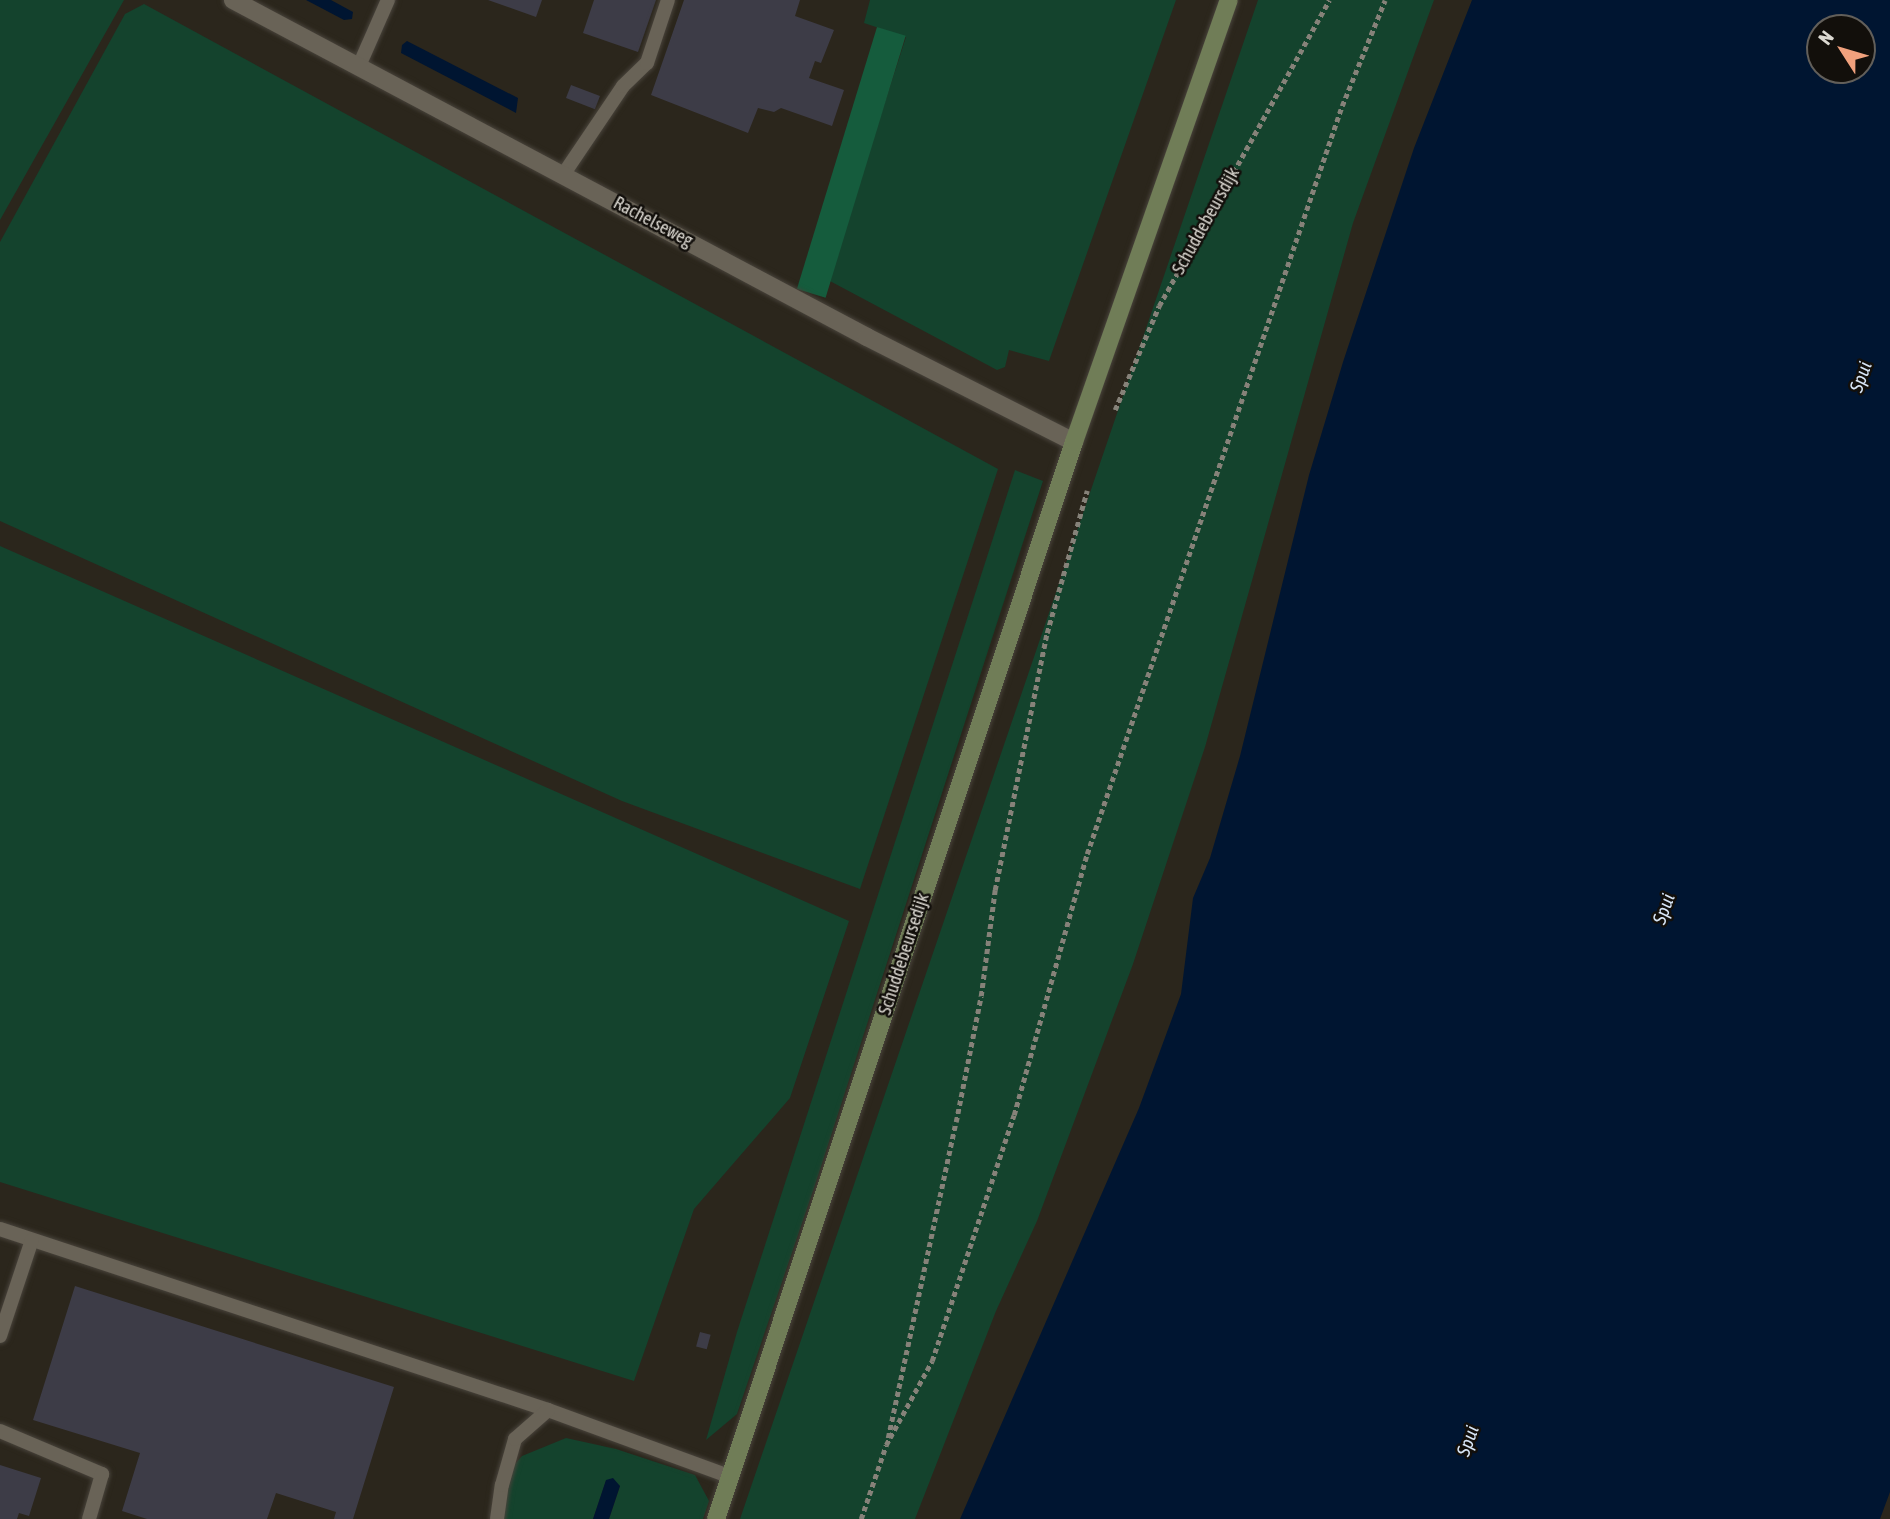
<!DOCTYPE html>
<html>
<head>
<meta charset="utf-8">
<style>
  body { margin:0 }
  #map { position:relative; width:1890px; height:1519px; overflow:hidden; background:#2b261c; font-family:"Asap Condensed",sans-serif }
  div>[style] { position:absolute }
  .green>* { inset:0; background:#14432d }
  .forest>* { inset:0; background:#155c3d; transform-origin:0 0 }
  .water>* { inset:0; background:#001531 }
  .building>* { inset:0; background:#3d3c47; transform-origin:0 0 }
  .path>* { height:4.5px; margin-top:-2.25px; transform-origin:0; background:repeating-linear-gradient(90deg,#868279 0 5px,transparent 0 8.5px) }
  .roads { filter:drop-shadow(0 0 2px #48433b) drop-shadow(0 0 2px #48433b) }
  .lane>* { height:14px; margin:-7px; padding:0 7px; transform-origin:7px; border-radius:7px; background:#696357 }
  .street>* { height:18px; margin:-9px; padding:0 9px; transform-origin:9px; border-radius:9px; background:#696357 }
  .secondary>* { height:18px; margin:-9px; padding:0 9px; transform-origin:9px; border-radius:9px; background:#707d57 }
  span { translate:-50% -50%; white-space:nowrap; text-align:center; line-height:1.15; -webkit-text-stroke:5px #120f0b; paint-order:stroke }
  .street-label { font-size:18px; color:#dbd8d1 }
  .water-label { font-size:19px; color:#d8e6f7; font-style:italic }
  .north { position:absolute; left:1806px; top:14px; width:70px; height:70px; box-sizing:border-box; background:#120f0b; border:2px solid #625f5a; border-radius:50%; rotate:307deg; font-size:19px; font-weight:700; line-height:28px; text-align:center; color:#dbd8d1 }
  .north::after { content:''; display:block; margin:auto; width:24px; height:32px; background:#f1a17d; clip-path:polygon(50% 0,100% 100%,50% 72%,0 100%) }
</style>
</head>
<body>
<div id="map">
  <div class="green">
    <i style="clip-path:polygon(0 0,124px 0,0 220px)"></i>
    <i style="clip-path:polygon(870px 0,1176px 0,1049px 361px,1009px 350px,1005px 367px,997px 370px,828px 280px,906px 37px,864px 23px)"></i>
    <i style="clip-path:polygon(1258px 0,1434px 0,1353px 223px,1205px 747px,1133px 964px,1037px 1221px,996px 1311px,915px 1519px,740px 1519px)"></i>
    <i style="clip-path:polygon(144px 4px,998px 469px,860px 889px,622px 801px,0 521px,0 242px,125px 14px)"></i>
    <i style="clip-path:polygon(1015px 470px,1043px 481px,815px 1185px,737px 1414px,706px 1440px,737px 1332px)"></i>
    <i style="clip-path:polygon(0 546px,849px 921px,790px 1098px,694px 1209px,634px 1381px,0 1182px)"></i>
    <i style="clip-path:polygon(566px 1438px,616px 1449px,695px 1475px,709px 1501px,703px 1519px,609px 1519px,620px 1486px,606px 1481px,593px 1519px,499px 1519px,507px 1473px,522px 1456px)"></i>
  </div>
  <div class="forest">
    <i style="left:877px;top:27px;width:30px;height:274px;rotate:17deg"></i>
  </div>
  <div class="water">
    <i style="clip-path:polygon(306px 0,331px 0,353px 12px,352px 19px,344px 20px)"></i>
    <i style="clip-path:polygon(evenodd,1472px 0,1890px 0,1890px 1492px,1880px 1519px,960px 1519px,1139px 1108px,1181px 994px,1193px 898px,1210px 858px,1240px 756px,1309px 475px,1343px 362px,1414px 148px,1472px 0,1820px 28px,1862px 28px,1862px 70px,1820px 70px,1820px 28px)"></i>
    <i style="clip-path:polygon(407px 41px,518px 98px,516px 113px,401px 53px,402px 45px)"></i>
    <i style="clip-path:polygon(613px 1478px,620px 1486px,609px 1519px,593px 1519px,606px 1480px)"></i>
  </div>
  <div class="building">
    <i style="clip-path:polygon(488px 0,542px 0,536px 17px)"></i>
    <i style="clip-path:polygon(594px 0,656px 0,638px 52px,583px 33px)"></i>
    <i style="clip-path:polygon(684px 0,800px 0,795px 16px,834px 30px,821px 63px,815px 61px,809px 78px,844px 90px,832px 126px,781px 108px,774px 112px,758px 108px,748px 133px,651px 95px)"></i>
    <i style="left:571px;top:85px;width:31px;height:14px;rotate:21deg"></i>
    <i style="clip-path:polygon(75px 1286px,394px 1387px,353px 1519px,334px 1519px,336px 1512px,276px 1493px,267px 1519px,147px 1519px,122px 1511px,140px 1453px,33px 1420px)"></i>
    <i style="left:700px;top:1332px;width:11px;height:15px;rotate:15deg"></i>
    <i style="clip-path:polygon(0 1465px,41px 1478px,29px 1516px,19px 1513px,17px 1519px,0 1519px)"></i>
  </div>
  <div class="path">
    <i style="left:1115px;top:410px;width:113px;rotate:-67.1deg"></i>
    <i style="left:1159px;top:306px;width:350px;rotate:-60.9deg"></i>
    <i style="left:888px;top:1438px;width:323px;rotate:-77.9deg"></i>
    <i style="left:956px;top:1122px;width:128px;rotate:-78.8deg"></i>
    <i style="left:981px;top:996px;width:107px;rotate:-82.5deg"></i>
    <i style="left:995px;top:890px;width:262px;rotate:-78.6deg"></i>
    <i style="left:1047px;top:633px;width:148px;rotate:-74.3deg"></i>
    <i style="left:861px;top:1519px;width:78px;rotate:-71.3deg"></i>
    <i style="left:886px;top:1445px;width:96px;rotate:-61.3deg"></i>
    <i style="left:932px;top:1361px;width:259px;rotate:-71.6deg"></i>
    <i style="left:1014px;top:1115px;width:271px;rotate:-74.4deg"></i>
    <i style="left:1087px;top:854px;width:790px;rotate:-71.18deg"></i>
    <i style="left:1342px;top:106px;width:114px;rotate:-67.9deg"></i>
  </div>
  <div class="roads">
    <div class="lane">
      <i style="left:359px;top:66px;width:72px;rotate:-66.3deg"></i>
      <i style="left:563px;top:175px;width:107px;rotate:-56deg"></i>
      <i style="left:623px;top:86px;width:33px;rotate:-44deg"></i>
      <i style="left:647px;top:63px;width:66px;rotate:-71.6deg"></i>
      <i style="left:0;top:1229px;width:577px;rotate:18.28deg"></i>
      <i style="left:548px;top:1410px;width:195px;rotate:20.1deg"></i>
      <i style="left:0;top:1336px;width:101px;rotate:-71.6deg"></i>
      <i style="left:0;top:1431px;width:111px;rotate:22.9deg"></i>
      <i style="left:102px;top:1474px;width:47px;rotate:106.1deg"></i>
      <i style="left:497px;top:1519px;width:34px;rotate:-82deg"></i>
      <i style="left:502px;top:1485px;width:48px;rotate:-74.2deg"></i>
      <i style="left:515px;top:1439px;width:44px;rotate:-41.3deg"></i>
    </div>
    <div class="street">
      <i style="left:233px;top:0;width:718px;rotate:27.99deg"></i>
      <i style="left:867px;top:337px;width:232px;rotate:26.9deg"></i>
    </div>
    <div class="secondary">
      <i style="left:716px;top:1519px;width:1135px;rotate:-71.61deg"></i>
      <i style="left:1074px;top:442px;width:468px;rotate:-70.7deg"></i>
    </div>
  </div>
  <div class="street-label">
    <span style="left:1206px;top:221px;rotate:-61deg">Schuddebeursdijk</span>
    <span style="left:653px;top:222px;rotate:28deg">Rachelseweg</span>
    <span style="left:904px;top:954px;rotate:-72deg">Schuddebeursedijk</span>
  </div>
  <div class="water-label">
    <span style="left:1861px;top:377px;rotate:-70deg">Spui</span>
    <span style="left:1664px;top:909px;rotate:-70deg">Spui</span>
    <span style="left:1468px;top:1441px;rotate:-70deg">Spui</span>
  </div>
  <div class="north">N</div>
</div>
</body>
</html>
